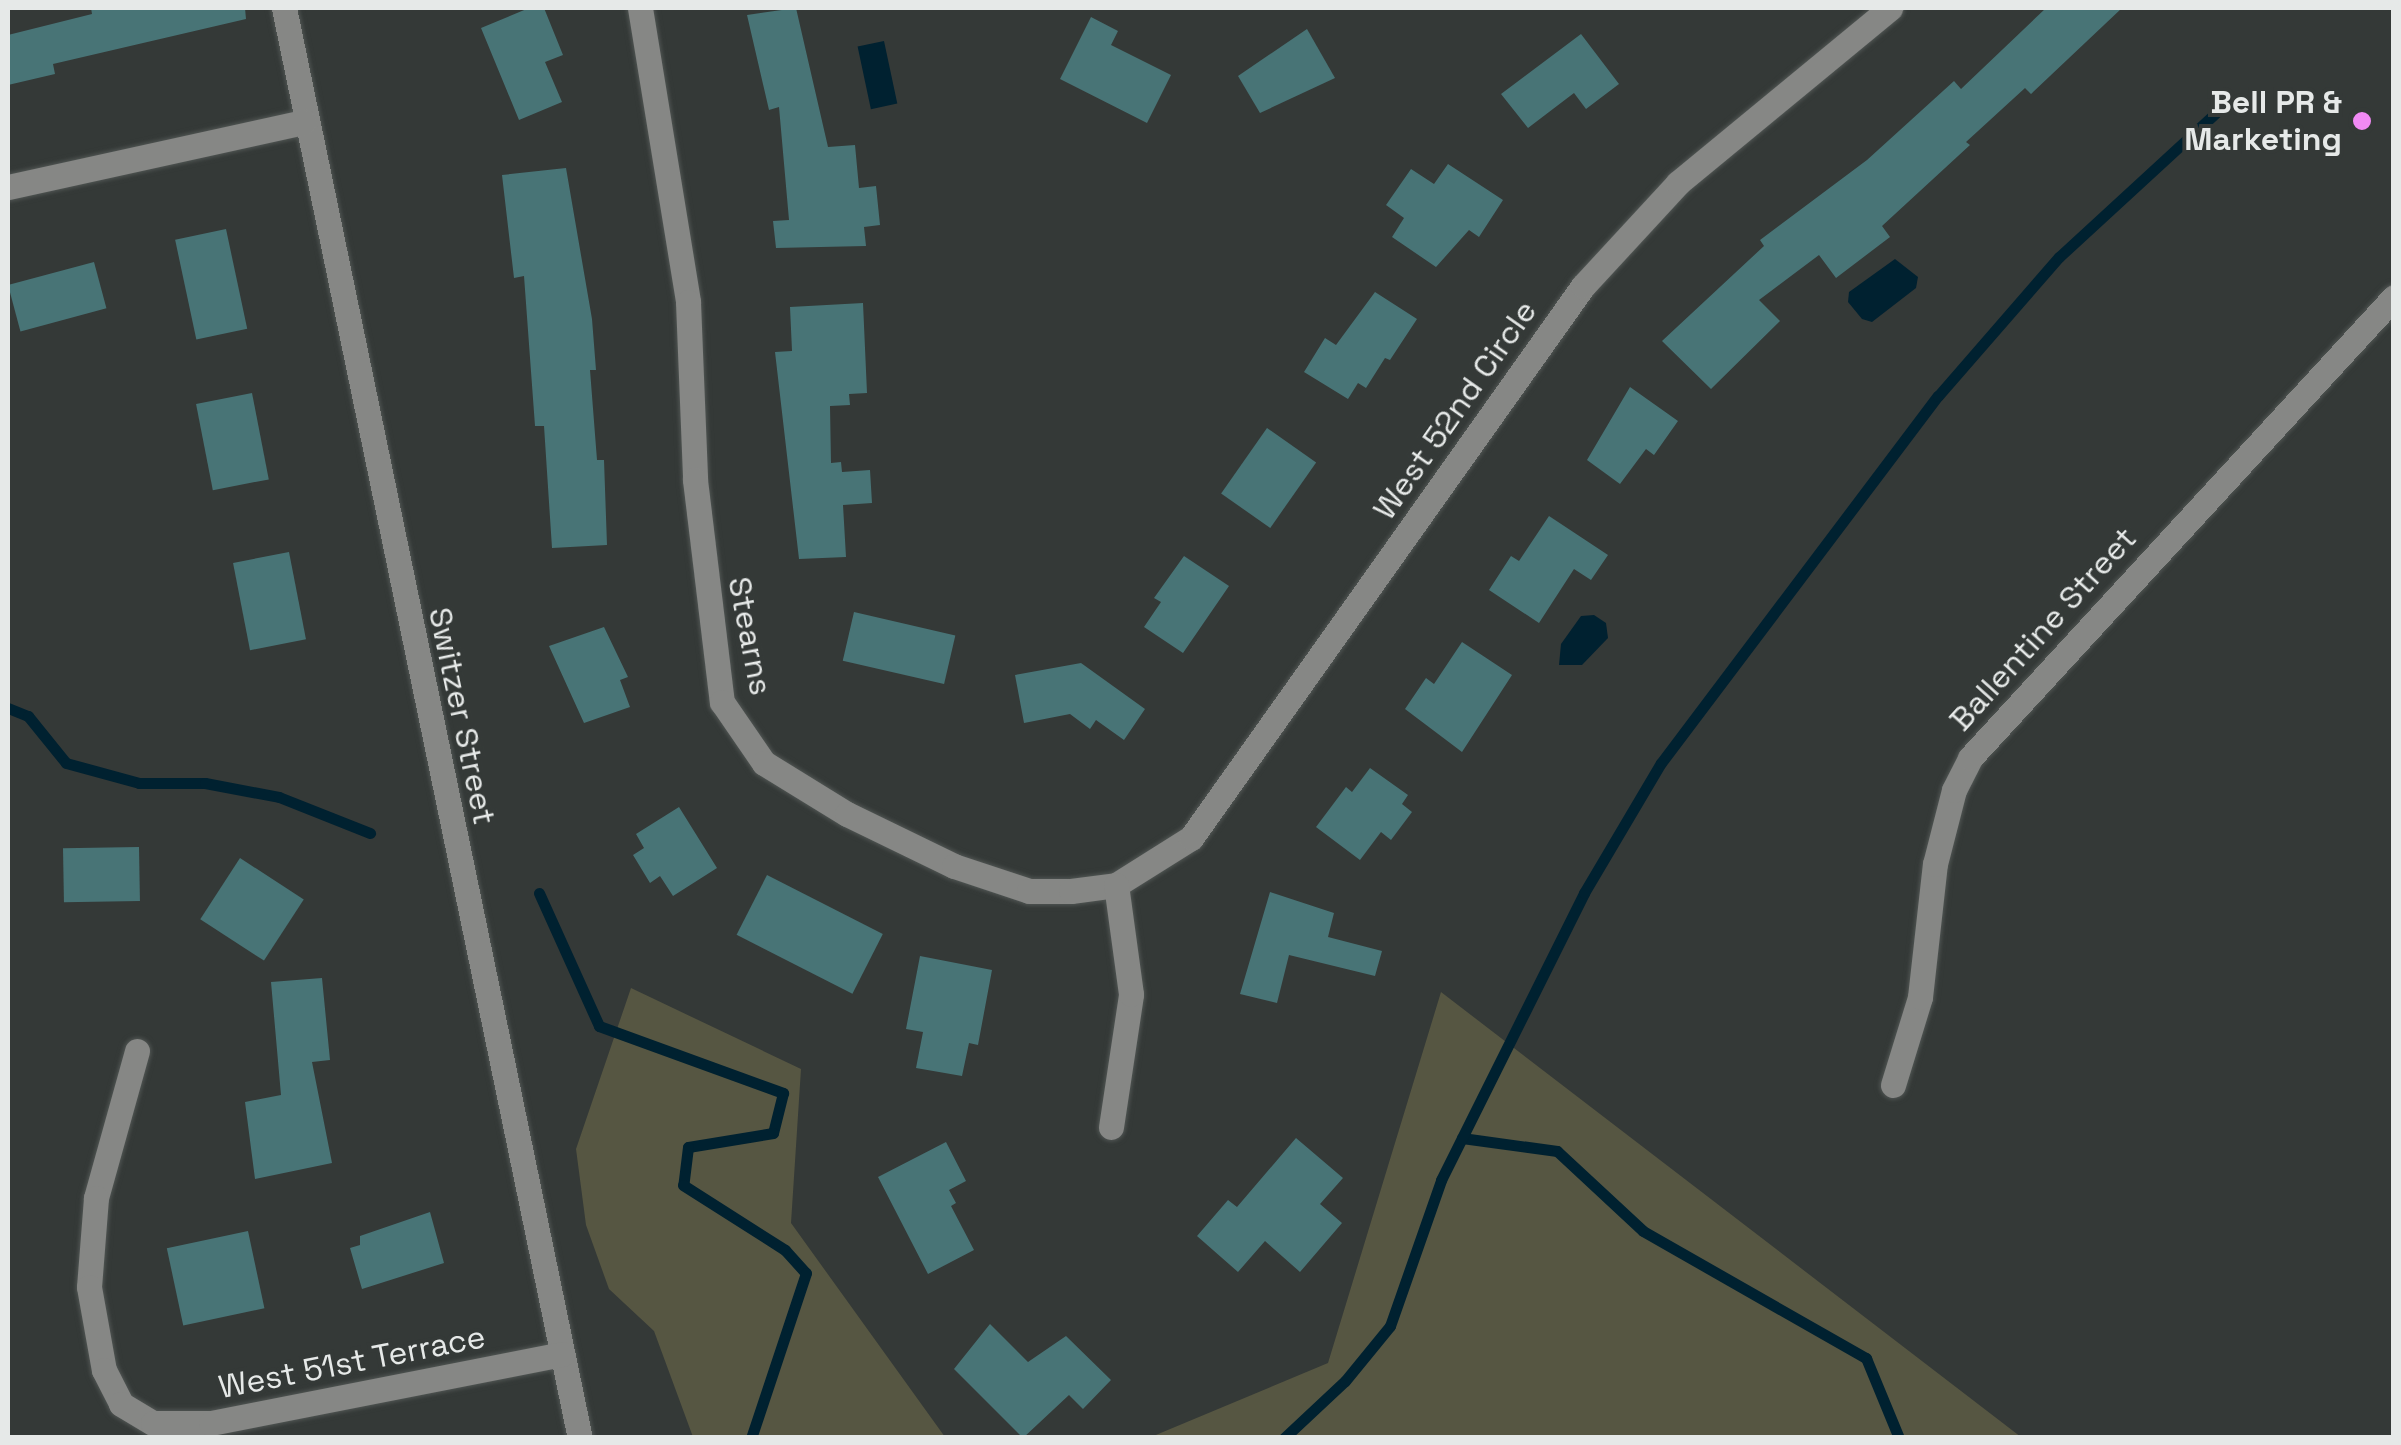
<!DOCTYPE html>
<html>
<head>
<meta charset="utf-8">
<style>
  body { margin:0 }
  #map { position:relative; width:2401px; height:1445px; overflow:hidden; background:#343937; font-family:"Space Grotesk",sans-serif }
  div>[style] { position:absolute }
  .green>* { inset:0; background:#565642 }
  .water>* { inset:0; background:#002130; transform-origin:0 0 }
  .stream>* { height:11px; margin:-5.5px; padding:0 5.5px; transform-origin:5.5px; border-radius:5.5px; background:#002130 }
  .building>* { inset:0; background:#487476; transform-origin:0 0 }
  .roads { filter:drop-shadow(0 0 2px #505553) drop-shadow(0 0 2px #505553) }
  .minor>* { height:25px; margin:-12.5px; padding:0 12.5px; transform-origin:12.5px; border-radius:12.5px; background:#868785 }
  .dots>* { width:28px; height:28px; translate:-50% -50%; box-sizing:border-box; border:5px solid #343937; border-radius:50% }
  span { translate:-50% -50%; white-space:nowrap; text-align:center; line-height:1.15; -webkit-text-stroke:8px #343937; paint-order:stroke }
  .poi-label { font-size:32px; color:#e6e9e8; font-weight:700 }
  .right { translate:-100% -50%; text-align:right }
  .street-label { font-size:32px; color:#e6e9e8 }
  .frame { position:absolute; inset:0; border:10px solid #e6e9e8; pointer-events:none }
</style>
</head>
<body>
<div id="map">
  <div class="green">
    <i style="clip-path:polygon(631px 988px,801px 1069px,791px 1223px,945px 1437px,693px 1437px,654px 1331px,609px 1289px,586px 1225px,576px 1149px)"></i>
    <i style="clip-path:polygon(1441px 992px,2021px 1437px,1151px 1437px,1328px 1363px)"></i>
  </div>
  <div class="water">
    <i style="left:884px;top:41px;width:64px;height:27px;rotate:78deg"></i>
    <i style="clip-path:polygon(1895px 259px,1918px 277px,1916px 288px,1872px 322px,1862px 319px,1848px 302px,1849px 292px)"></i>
    <i style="clip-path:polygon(1594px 615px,1606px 623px,1608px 638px,1582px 665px,1559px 665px,1561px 644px,1581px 616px)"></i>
  </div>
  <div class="stream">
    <i style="left:8px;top:708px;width:22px;rotate:22deg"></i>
    <i style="left:28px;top:716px;width:60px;rotate:51deg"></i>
    <i style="left:66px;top:763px;width:76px;rotate:15.3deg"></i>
    <i style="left:139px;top:783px;width:66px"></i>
    <i style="left:205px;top:783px;width:75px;rotate:10.7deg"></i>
    <i style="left:279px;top:797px;width:98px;rotate:21.6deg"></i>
    <i style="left:539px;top:893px;width:146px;rotate:65.7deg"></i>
    <i style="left:599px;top:1026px;width:196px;rotate:20deg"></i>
    <i style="left:783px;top:1093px;width:41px;rotate:104deg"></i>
    <i style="left:773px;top:1133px;width:86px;rotate:170.6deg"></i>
    <i style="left:688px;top:1147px;width:38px;rotate:97deg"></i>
    <i style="left:683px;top:1185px;width:121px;rotate:32.5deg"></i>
    <i style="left:785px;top:1250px;width:31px;rotate:48deg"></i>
    <i style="left:806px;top:1273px;width:174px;rotate:108.4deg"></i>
    <i style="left:1462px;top:1138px;width:96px;rotate:7.8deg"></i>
    <i style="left:1557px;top:1151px;width:117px;rotate:42.9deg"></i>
    <i style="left:1643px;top:1231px;width:257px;rotate:29.7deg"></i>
    <i style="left:1866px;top:1358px;width:87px;rotate:67.6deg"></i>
    <i style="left:1284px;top:1438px;width:83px;rotate:-43.1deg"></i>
    <i style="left:1345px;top:1381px;width:71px;rotate:-50.7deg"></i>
    <i style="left:1390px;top:1326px;width:155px;rotate:-70.7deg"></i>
    <i style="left:1441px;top:1180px;width:321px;rotate:-63.5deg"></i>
    <i style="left:1584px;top:893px;width:151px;rotate:-59.4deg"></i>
    <i style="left:1661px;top:763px;width:460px;rotate:-53deg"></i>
    <i style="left:1938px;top:396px;width:184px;rotate:-49deg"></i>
    <i style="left:2059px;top:257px;width:222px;rotate:-42.6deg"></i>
  </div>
  <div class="building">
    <i style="clip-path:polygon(91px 8px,245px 8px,246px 19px,53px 64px,55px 74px,8px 85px,8px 35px,92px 14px)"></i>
    <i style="clip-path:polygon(529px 8px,544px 8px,563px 55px,545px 62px,562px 102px,519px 120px,481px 28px)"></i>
    <i style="clip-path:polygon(796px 8px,828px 147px,855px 145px,859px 188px,876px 186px,880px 225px,864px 227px,866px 246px,776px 248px,773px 221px,789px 220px,779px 107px,769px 110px,747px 15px)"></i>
    <i style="clip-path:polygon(2046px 8px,2122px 8px,2031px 94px,2025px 88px,1966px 142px,1970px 145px,1882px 226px,1890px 237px,1836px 278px,1819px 255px,1759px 300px,1780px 321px,1711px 389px,1662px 341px,1764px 246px,1760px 240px,1867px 160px,1954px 81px,1961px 89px)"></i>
    <i style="clip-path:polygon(1091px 17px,1118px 31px,1111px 45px,1171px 75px,1147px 123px,1060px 79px)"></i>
    <i style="clip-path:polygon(1307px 29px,1335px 78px,1260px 113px,1238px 76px)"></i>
    <i style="clip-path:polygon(1581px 34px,1619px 84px,1586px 109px,1574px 93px,1528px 128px,1501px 94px)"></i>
    <i style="clip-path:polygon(1448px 164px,1503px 200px,1479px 237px,1469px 230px,1436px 267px,1392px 237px,1404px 218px,1386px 205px,1411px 169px,1434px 184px)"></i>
    <i style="clip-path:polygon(566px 168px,592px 319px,596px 370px,590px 370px,597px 460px,604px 460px,607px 545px,552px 548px,544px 426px,535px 426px,524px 276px,514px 278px,502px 175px)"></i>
    <i style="left:226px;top:229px;width:102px;height:52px;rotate:78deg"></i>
    <i style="left:94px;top:262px;width:48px;height:89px;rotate:75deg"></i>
    <i style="clip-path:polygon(1375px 292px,1417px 319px,1390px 360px,1385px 358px,1366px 388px,1358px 383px,1348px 399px,1304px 372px,1325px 338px,1336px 345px)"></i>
    <i style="clip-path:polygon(863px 303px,867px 393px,849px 394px,850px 405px,830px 406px,831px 463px,841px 462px,842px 472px,870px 470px,872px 503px,843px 505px,846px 557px,799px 559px,775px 352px,792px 351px,790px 307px)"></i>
    <i style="clip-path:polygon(1630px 387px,1678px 421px,1654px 455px,1646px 449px,1620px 484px,1587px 460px)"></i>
    <i style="left:252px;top:393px;width:88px;height:57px;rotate:79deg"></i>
    <i style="left:1267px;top:428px;width:60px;height:80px;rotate:35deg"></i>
    <i style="clip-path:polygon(1549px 516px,1608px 555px,1591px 580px,1574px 569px,1539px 623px,1489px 590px,1511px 556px,1519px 561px)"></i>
    <i style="left:289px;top:552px;width:89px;height:57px;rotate:79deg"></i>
    <i style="clip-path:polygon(1184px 556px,1229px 586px,1183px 653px,1144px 627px,1161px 602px,1154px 598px)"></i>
    <i style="left:854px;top:612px;width:104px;height:50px;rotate:13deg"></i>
    <i style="clip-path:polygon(604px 627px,628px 677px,620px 680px,630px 707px,584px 723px,549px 646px)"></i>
    <i style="clip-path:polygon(1462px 642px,1512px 675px,1462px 752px,1405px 709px,1426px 678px,1434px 684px)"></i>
    <i style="clip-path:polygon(1081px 663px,1145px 709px,1124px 740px,1096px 720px,1090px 729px,1070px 714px,1024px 723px,1015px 675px)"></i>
    <i style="clip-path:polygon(1370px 768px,1408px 795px,1402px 804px,1412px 812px,1391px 840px,1381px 832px,1360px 860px,1316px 827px,1346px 787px,1352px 792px)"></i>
    <i style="clip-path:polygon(679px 807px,717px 868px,673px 896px,660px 876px,650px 883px,633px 855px,644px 848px,636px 834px)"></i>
    <i style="left:139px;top:847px;width:54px;height:76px;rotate:89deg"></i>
    <i style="left:240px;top:858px;width:76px;height:73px;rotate:33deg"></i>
    <i style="left:767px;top:875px;width:130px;height:67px;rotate:27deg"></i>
    <i style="clip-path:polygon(1270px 892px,1334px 913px,1328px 937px,1382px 951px,1375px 976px,1289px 955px,1277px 1003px,1240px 994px)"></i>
    <i style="clip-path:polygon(920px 956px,992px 970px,978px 1045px,969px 1043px,962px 1076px,916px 1068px,923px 1032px,906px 1029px)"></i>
    <i style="clip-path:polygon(322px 978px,330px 1060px,312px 1062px,332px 1163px,255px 1179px,245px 1102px,281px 1095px,271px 982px)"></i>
    <i style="clip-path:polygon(1296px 1138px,1343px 1178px,1320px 1204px,1342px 1223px,1300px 1272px,1265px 1241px,1238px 1272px,1197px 1236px,1228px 1200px,1237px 1207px)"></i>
    <i style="clip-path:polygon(946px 1142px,966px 1181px,949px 1190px,956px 1203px,951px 1206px,974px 1250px,928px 1274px,878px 1177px)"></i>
    <i style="clip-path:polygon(430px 1212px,444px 1263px,362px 1289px,350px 1248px,360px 1245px,360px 1236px)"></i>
    <i style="left:248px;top:1231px;width:79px;height:83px;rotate:78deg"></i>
    <i style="clip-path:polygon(990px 1324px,1028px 1362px,1066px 1336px,1111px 1380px,1083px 1409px,1069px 1395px,1023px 1438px,954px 1369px)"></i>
  </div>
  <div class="roads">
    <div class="minor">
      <i style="left:284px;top:8px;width:1460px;rotate:78.31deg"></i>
      <i style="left:640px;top:8px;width:298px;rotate:80.7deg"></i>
      <i style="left:688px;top:302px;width:178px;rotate:87.7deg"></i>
      <i style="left:695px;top:480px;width:224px;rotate:83.1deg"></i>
      <i style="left:722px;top:702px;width:74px;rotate:55.5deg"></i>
      <i style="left:764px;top:763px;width:97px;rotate:31.6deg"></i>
      <i style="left:847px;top:814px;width:119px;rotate:25.9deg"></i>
      <i style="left:954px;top:866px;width:79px;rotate:18.4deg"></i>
      <i style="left:1029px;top:891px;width:42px"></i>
      <i style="left:1071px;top:891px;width:45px;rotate:-7.6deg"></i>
      <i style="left:1116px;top:885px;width:89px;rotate:-32.1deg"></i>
      <i style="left:1191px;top:838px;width:677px;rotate:-54.62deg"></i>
      <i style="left:1583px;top:286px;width:140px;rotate:-47.3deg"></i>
      <i style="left:1678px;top:183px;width:275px;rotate:-39.5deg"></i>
      <i style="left:8px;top:187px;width:303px;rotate:-12.4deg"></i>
      <i style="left:137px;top:1051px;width:153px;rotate:105.6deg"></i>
      <i style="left:96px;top:1198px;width:89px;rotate:94.5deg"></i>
      <i style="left:89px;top:1287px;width:84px;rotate:79.8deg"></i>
      <i style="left:104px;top:1370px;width:38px;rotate:63deg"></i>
      <i style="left:121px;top:1404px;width:37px;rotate:31deg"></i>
      <i style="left:153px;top:1423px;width:58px"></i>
      <i style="left:211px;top:1423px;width:358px;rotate:-11.1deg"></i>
      <i style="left:1893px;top:1085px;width:92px;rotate:-72.9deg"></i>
      <i style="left:1920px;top:997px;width:134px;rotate:-83.6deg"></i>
      <i style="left:1935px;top:864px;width:76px;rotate:-75.6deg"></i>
      <i style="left:1954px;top:790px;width:36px;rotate:-63deg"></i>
      <i style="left:1970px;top:758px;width:626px;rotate:-47.39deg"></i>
      <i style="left:1111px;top:1127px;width:134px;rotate:-81.4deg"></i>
      <i style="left:1131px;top:994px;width:110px;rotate:-97.8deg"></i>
    </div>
  </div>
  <div class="dots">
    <i style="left:2362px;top:121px;background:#f18af4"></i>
  </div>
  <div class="poi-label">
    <span class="right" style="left:2342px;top:121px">Bell PR &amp;<br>Marketing</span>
  </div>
  <div class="street-label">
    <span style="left:1455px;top:410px;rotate:-55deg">West 52nd Circle</span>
    <span style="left:2043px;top:629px;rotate:-48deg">Ballentine Street</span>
    <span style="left:750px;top:636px;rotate:79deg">Stearns</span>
    <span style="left:462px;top:716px;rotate:78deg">Switzer Street</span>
    <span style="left:352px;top:1362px;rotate:-11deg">West 51st Terrace</span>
  </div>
  <div class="frame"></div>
</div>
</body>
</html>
